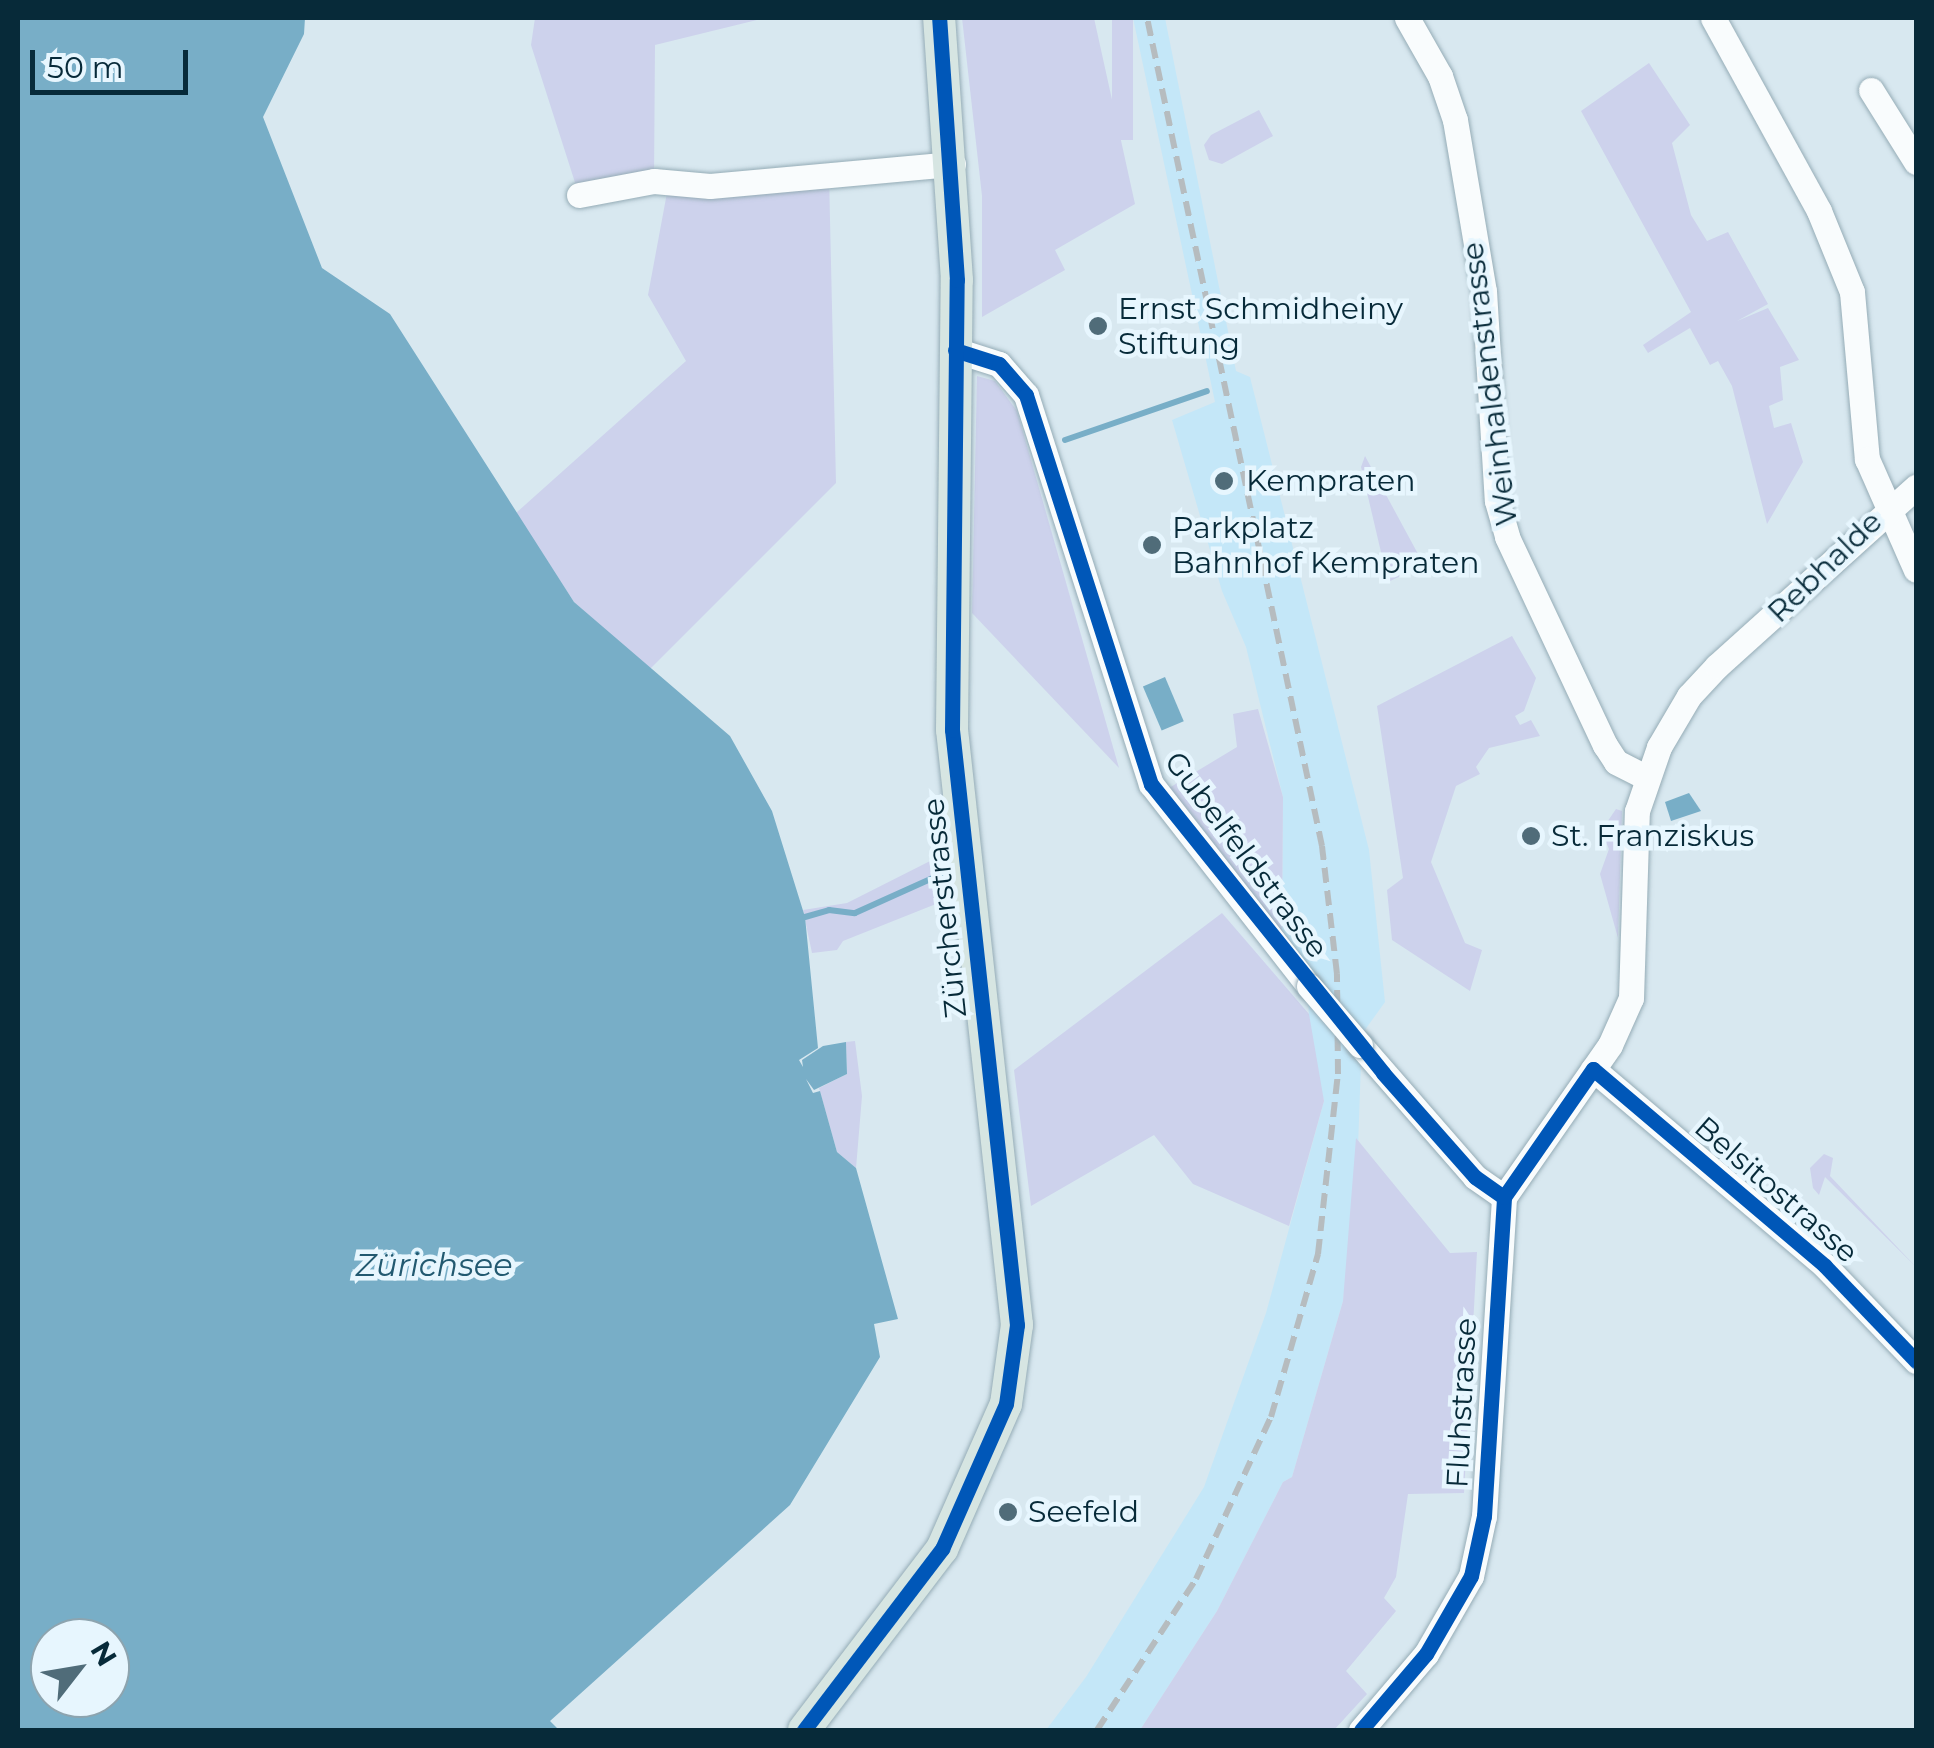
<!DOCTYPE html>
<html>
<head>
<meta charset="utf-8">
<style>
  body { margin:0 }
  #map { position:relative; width:1934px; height:1748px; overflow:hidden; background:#d8e8f0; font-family:Montserrat,sans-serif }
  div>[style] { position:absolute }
  .built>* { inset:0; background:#c4e7f8 }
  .green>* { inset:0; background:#cdd2ec; transform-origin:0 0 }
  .water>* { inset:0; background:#78aec7; transform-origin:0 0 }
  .stream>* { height:6px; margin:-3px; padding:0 3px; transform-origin:3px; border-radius:3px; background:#78aec7 }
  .roads { filter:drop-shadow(0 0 2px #95acb6) drop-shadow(0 0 2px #95acb6) }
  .minor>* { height:25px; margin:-12.5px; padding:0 12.5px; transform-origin:12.5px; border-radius:12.5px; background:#f9fcfd }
  .major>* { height:32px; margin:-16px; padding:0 16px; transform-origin:16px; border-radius:16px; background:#d6e5e2 }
  .rail>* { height:6px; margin-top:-3px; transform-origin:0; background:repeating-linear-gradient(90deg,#b6bcbf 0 15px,transparent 0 23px) }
  .bridges { filter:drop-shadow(0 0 2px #95acb6) drop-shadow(0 0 2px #95acb6) }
  .minor-bridge>* { height:25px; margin:-12.5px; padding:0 12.5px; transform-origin:12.5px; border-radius:12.5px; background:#f9fcfd }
  .cycleway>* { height:15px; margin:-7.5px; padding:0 7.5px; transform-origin:7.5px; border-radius:7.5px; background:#0057b8 }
  .dots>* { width:28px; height:28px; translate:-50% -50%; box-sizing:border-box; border:5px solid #e7f6fe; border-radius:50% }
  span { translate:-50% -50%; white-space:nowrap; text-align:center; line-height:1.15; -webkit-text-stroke:9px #e7f6fe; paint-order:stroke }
  .poi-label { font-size:30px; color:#072a39 }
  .left { translate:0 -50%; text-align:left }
  .street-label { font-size:30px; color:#072a39 }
  .water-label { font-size:32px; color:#225970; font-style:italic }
  .frame { position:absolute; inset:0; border:20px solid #072a39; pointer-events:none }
  .north { position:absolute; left:30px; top:1618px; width:100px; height:100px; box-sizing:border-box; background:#e7f6fe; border:2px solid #8da4af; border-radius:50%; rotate:59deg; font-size:28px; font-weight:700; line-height:40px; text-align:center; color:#072a39 }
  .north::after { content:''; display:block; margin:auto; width:35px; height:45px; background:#506c79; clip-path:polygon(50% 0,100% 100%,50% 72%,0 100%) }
  .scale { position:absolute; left:30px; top:50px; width:158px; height:45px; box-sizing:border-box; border:5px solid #072a39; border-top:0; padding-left:12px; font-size:30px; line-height:35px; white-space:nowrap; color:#072a39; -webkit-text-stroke:8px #e7f6fe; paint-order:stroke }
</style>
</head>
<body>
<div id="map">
  <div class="built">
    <i style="clip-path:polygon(1133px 18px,1165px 18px,1236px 371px,1250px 377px,1369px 850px,1385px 1002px,1362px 1034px,1357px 1176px,1343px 1301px,1292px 1477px,1283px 1482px,1217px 1611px,1140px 1730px,1046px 1730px,1086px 1677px,1204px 1487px,1266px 1313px,1324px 1101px,1310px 1044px,1307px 968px,1282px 933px,1283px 797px,1246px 647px,1222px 591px,1172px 420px,1215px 402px)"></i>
  </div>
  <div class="green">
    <i style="clip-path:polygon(535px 18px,765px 18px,655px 45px,654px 181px,579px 195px,531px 45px)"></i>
    <i style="clip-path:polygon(962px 18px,1094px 18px,1135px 204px,1055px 250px,1065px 270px,982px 317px,982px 196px)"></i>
    <i style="left:1112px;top:18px;width:21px;height:122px"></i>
    <i style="clip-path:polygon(1649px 63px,1690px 125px,1672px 143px,1691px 215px,1707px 241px,1728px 232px,1768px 304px,1737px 321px,1768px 308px,1799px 360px,1780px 367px,1783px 400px,1769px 406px,1774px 428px,1791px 423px,1803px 462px,1767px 524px,1732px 386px,1718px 361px,1710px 365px,1690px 328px,1648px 353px,1643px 345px,1691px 312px,1581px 111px)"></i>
    <i style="clip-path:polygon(1259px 110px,1273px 136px,1222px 164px,1209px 160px,1204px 145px,1211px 135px)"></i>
    <i style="clip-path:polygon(829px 175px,836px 483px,650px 669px,574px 602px,516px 513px,686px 361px,648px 295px,669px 182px)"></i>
    <i style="clip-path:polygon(977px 376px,995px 381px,1017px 411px,1119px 768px,972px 613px)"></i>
    <i style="clip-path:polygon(1365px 456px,1424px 565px,1388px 582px,1361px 467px)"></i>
    <i style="clip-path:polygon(1512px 636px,1536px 678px,1524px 711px,1515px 716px,1520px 725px,1531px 720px,1540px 736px,1489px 748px,1476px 767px,1480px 774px,1456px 786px,1431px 862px,1465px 943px,1482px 950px,1470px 991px,1392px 940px,1387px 890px,1403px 878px,1377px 706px)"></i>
    <i style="clip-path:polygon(1258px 709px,1283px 797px,1282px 933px,1169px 788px,1237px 747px,1233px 714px)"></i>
    <i style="clip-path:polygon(1616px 809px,1622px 811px,1618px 938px,1600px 874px,1609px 849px,1601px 831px)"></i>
    <i style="clip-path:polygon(940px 856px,946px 900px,843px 941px,837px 950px,812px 953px,803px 910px,847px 903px)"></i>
    <i style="clip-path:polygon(1222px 913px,1309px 1014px,1324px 1101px,1289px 1226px,1193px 1184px,1154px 1135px,1031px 1206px,1014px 1070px)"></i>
    <i style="clip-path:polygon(855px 1041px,862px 1096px,856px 1168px,837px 1152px,819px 1088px,847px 1074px,846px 1042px)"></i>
    <i style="clip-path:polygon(1356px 1138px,1450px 1253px,1477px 1252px,1464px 1493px,1408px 1494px,1396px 1577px,1384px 1598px,1396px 1611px,1346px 1671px,1367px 1694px,1334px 1730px,1140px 1730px,1217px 1611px,1283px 1482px,1292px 1477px,1343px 1301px)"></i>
    <i style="clip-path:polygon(1824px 1154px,1833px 1158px,1830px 1176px,1916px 1267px,1825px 1177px,1819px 1195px,1813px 1188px,1810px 1168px)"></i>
  </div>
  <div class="water">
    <i style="clip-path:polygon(evenodd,18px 18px,305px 18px,304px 34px,263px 117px,322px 268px,390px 314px,574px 602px,730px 736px,772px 811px,805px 917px,818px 1048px,799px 1060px,803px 1067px,802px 1060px,823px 1046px,846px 1042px,847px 1074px,814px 1090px,806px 1079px,813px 1093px,820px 1091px,837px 1152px,856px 1168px,898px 1319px,874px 1324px,880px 1357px,790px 1505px,550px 1721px,559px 1730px,18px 1730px,18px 18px,110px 1638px,110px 1698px,50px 1698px,50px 1638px,110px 1638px)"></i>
    <i style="left:1165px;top:677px;width:48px;height:24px;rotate:67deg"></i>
    <i style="clip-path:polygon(1689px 793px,1701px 811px,1671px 821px,1665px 802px)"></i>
  </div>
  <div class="stream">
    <i style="left:1065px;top:440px;width:150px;rotate:-19deg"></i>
    <i style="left:805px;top:917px;width:25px;rotate:-16deg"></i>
    <i style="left:829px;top:910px;width:26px;rotate:7deg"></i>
    <i style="left:855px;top:913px;width:98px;rotate:-24.2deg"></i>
  </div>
  <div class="roads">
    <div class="minor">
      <i style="left:1407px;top:18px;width:67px;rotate:60.4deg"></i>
      <i style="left:1440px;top:76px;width:46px;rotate:71.2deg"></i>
      <i style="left:1455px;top:120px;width:173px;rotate:80.4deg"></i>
      <i style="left:1484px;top:291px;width:210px;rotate:86.5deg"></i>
      <i style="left:1497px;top:501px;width:37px;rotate:74deg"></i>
      <i style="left:1507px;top:537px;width:230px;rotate:64.8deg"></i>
      <i style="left:1605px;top:745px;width:20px;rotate:57deg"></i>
      <i style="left:1616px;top:762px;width:35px;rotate:27deg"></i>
      <i style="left:1713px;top:18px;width:220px;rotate:61.2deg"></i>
      <i style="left:1819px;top:211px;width:87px;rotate:67.8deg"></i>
      <i style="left:1852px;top:292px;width:168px;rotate:84.9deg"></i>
      <i style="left:1867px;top:459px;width:121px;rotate:66.2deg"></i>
      <i style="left:1871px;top:90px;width:85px;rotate:58deg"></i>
      <i style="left:579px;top:195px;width:76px;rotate:-10.6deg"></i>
      <i style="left:654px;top:181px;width:56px;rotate:5.1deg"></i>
      <i style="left:710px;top:186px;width:244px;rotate:-5.2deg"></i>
      <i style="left:955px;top:350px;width:46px;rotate:17.7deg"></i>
      <i style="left:999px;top:364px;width:41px;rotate:48.9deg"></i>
      <i style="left:1026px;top:395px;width:409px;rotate:72.2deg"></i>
      <i style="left:1151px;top:784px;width:256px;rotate:52deg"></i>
      <i style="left:1360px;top:1045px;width:175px;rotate:48.9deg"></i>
      <i style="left:1475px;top:1177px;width:35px;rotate:35deg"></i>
      <i style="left:1593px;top:1069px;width:304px;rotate:40.3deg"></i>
      <i style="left:1825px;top:1266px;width:132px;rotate:46.2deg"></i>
      <i style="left:1361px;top:1730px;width:100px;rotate:-49.5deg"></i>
      <i style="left:1426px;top:1654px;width:90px;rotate:-60deg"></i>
      <i style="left:1471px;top:1576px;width:61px;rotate:-77.8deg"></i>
      <i style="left:1484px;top:1516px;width:320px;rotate:-86.4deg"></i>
      <i style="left:1504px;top:1197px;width:185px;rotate:-55.1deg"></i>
      <i style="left:1610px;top:1045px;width:51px;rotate:-65.9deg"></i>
      <i style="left:1631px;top:998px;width:187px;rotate:-88.2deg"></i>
      <i style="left:1637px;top:811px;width:68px;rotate:-71deg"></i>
      <i style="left:1659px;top:747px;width:59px;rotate:-59.5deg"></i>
      <i style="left:1689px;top:696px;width:41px;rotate:-47deg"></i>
      <i style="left:1717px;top:666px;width:268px;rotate:-42deg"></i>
    </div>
    <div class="major">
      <i style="left:804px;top:1730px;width:228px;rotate:-52.7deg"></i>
      <i style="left:942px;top:1549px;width:158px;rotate:-66.2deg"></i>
      <i style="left:1006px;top:1404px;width:80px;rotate:-82.1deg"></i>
      <i style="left:1017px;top:1325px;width:599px;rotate:-96.23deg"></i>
      <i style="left:952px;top:730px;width:450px;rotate:-89.4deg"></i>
      <i style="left:957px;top:280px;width:263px;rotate:-93.9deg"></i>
    </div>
  </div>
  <div class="rail">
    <i style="left:1097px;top:1730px;width:181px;rotate:-56.7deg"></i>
    <i style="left:1196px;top:1579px;width:179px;rotate:-65.2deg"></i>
    <i style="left:1271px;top:1417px;width:170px;rotate:-73.9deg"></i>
    <i style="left:1318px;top:1254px;width:181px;rotate:-83.7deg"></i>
    <i style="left:1338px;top:1074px;width:100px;rotate:-90.6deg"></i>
    <i style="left:1337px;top:974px;width:129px;rotate:-96.7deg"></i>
    <i style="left:1322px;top:846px;width:846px;rotate:-101.93deg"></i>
  </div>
  <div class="bridges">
    <div class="minor-bridge">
      <i style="left:1309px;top:986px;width:78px;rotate:49.2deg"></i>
    </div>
  </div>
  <div class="cycleway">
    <i style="left:955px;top:350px;width:46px;rotate:17.7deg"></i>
    <i style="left:999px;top:364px;width:41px;rotate:48.9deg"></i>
    <i style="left:1026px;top:395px;width:409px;rotate:72.2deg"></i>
    <i style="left:1151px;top:784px;width:371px;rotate:51.2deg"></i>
    <i style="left:1383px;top:1073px;width:139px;rotate:48.5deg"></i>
    <i style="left:1475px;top:1177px;width:35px;rotate:35deg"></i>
    <i style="left:804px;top:1730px;width:228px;rotate:-52.7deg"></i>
    <i style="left:942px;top:1549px;width:158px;rotate:-66.2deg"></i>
    <i style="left:1006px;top:1404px;width:80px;rotate:-82.1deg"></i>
    <i style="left:1017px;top:1325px;width:599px;rotate:-96.23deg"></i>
    <i style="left:952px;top:730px;width:450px;rotate:-89.4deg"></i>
    <i style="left:957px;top:280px;width:263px;rotate:-93.9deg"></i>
    <i style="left:1361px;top:1730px;width:100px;rotate:-49.5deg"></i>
    <i style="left:1426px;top:1654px;width:90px;rotate:-60deg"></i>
    <i style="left:1471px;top:1576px;width:61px;rotate:-77.8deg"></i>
    <i style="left:1484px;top:1516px;width:320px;rotate:-86.4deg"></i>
    <i style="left:1504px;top:1197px;width:156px;rotate:-55.2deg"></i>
    <i style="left:1593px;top:1069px;width:304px;rotate:40.3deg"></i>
    <i style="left:1825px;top:1266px;width:132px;rotate:46.2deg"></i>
  </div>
  <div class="dots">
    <i style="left:1098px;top:326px;background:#506c79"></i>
    <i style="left:1224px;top:481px;background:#506c79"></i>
    <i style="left:1152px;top:545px;background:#506c79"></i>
    <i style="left:1531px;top:836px;background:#506c79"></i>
    <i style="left:1008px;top:1512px;background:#506c79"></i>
  </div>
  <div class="poi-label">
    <span class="left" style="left:1118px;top:326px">Ernst Schmidheiny<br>Stiftung</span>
    <span class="left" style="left:1246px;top:481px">Kempraten</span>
    <span class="left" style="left:1172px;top:545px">Parkplatz<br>Bahnhof Kempraten</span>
    <span class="left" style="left:1551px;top:836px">St. Franziskus</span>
    <span class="left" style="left:1028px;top:1512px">Seefeld</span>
  </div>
  <div class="street-label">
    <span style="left:1490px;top:384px;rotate:-97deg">Weinhaldenstrasse</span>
    <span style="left:1825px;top:567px;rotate:-44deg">Rebhalde</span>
    <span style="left:1246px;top:855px;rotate:53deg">Gubelfeldstrasse</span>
    <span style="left:945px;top:908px;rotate:-96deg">Zürcherstrasse</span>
    <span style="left:1776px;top:1190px;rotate:41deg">Belsitostrasse</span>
    <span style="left:1462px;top:1403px;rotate:-87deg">Fluhstrasse</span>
  </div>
  <div class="water-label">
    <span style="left:434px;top:1265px">Zürichsee</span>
  </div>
  <div class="frame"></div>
  <div class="north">N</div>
  <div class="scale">50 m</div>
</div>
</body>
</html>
